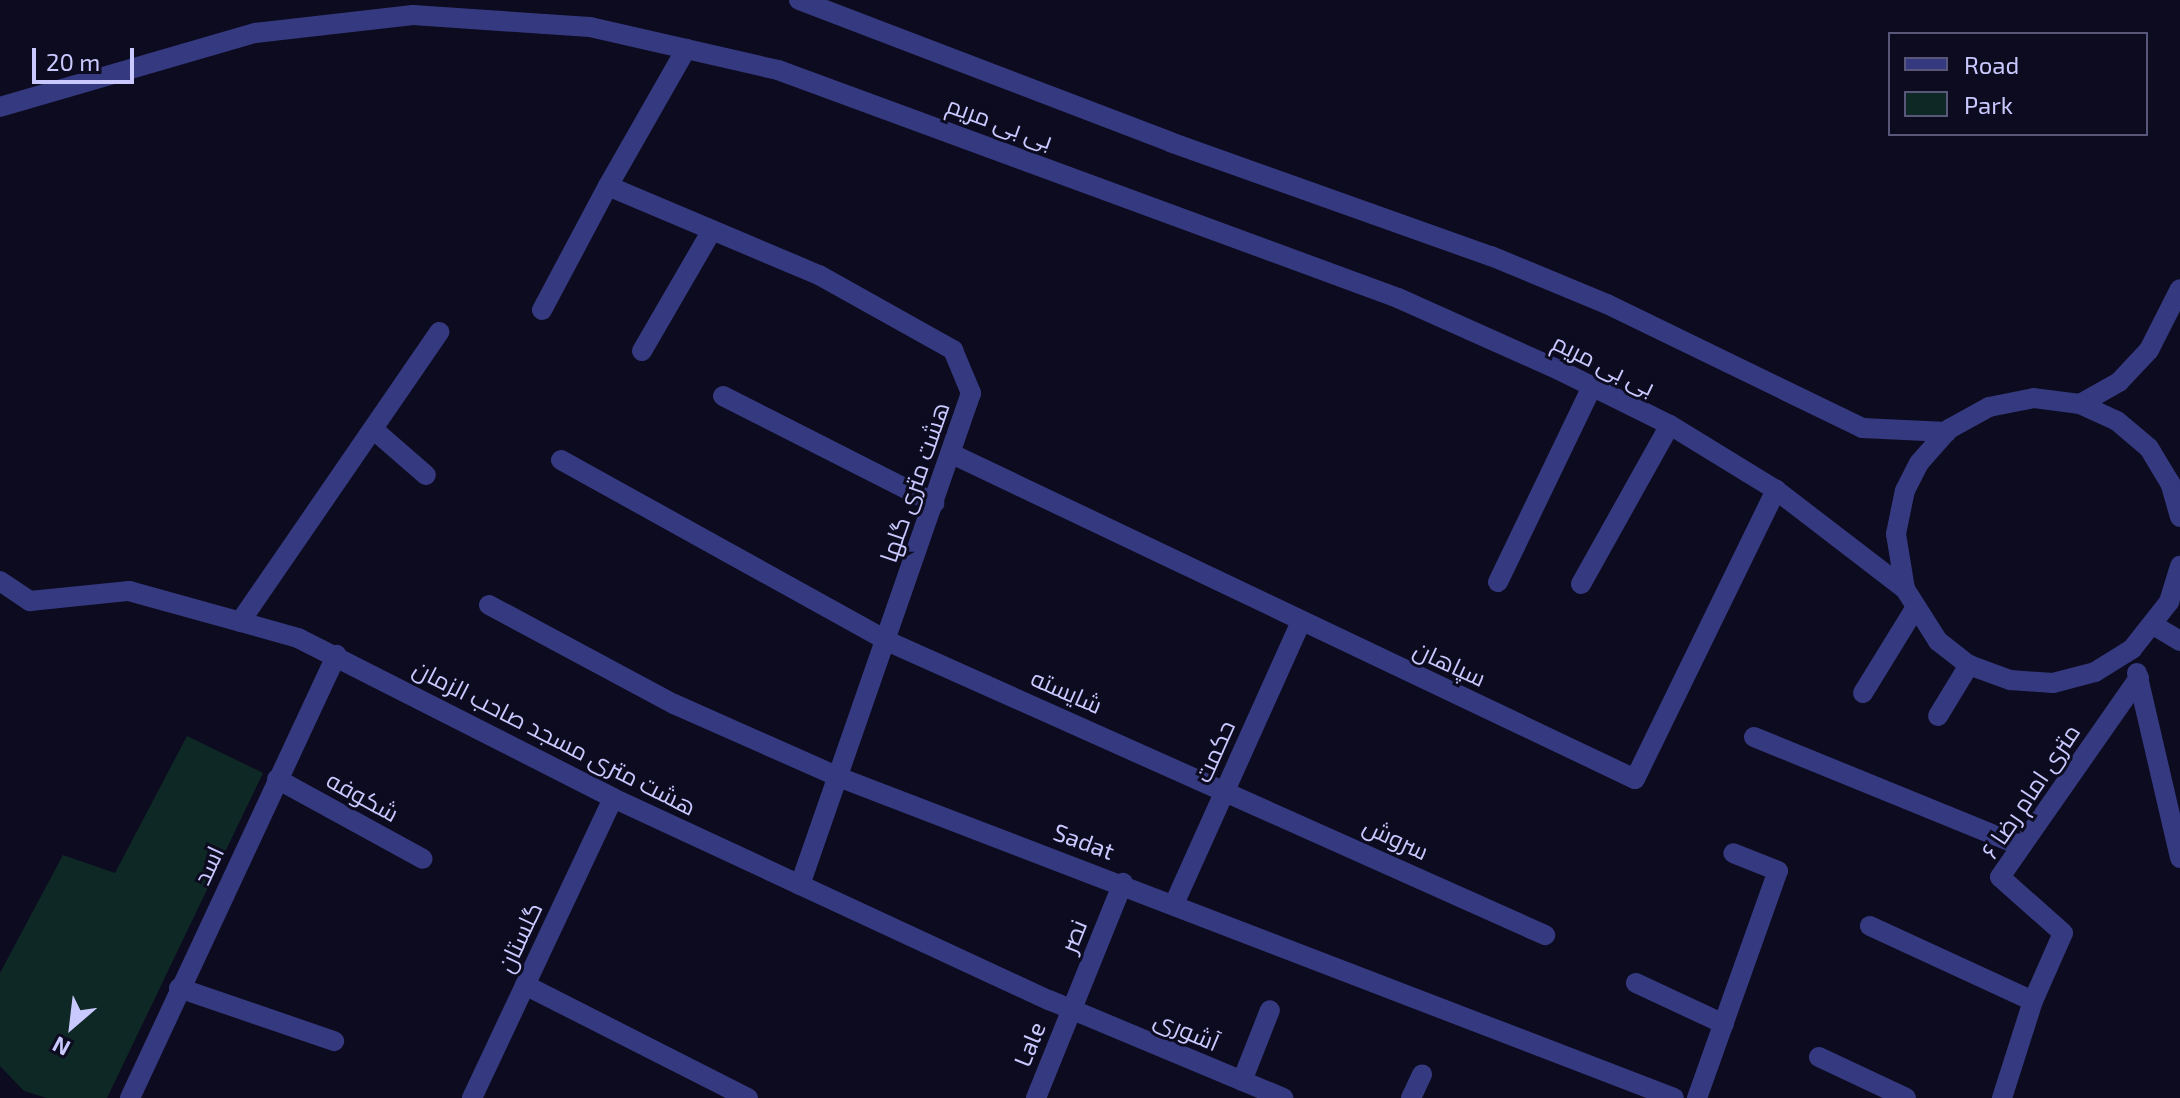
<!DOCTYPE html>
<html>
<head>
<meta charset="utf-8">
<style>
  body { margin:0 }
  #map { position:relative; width:2180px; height:1098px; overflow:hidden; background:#0d0b1f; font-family:"Exo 2",Cairo,sans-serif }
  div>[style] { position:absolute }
  .green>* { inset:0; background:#0e2925 }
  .minor>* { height:20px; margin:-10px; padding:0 10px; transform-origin:10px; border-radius:10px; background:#35397f }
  span { translate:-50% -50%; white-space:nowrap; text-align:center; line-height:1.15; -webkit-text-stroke:6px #0d0b1f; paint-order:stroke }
  .street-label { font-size:24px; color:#cac9ff }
  .legend { position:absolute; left:1888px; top:32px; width:260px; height:104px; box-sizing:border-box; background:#0d0b1f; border:2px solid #595779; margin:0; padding:10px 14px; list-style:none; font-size:24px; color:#cac9ff }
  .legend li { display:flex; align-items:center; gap:16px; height:40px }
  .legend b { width:40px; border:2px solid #595779 }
  .north { position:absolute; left:32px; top:986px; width:80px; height:80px; -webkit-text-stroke:6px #0d0b1f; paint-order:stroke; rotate:208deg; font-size:22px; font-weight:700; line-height:32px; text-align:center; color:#cac9ff }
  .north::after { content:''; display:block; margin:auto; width:28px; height:36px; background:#cac9ff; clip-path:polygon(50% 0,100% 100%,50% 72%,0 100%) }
  .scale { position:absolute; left:32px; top:48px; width:102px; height:36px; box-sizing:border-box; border:4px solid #cac9ff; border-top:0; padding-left:10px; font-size:24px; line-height:28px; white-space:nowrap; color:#cac9ff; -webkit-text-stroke:6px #0d0b1f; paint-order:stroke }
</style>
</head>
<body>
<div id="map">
  <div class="green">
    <i style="clip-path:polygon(187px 736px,263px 773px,107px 1098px,47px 1098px,24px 1091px,0 1066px,0 973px,63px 855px,115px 873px)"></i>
  </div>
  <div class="minor">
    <i style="left:799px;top:0;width:397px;rotate:20.9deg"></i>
    <i style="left:1170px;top:142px;width:341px;rotate:19.6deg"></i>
    <i style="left:1491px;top:256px;width:126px;rotate:22.5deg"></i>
    <i style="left:1607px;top:304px;width:284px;rotate:25.9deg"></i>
    <i style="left:1862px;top:428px;width:85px;rotate:2.7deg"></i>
    <i style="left:0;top:107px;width:266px;rotate:-16.2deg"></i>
    <i style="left:255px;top:33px;width:159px;rotate:-6.5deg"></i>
    <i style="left:413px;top:15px;width:177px;rotate:3.9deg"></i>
    <i style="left:590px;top:27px;width:193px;rotate:12.9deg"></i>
    <i style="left:778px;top:70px;width:661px;rotate:20.19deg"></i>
    <i style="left:1398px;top:298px;width:176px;rotate:24.1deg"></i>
    <i style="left:1559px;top:370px;width:124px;rotate:26.4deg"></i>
    <i style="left:1670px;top:425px;width:124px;rotate:31.5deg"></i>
    <i style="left:1776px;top:490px;width:163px;rotate:37.5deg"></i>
    <i style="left:608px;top:186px;width:158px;rotate:-60.3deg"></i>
    <i style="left:542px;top:310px;width:140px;rotate:-62deg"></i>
    <i style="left:608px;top:186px;width:229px;rotate:22.9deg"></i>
    <i style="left:819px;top:275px;width:154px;rotate:29.2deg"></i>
    <i style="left:953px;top:350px;width:47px;rotate:67.3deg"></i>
    <i style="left:971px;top:393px;width:521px;rotate:109.17deg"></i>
    <i style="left:642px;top:351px;width:138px;rotate:-59.9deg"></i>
    <i style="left:723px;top:396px;width:237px;rotate:26.9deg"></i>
    <i style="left:2080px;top:404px;width:45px;rotate:-29.4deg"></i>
    <i style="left:2119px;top:382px;width:44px;rotate:-46.8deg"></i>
    <i style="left:2149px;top:350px;width:68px;rotate:-63.1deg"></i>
    <i style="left:373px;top:429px;width:70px;rotate:41deg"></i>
    <i style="left:952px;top:454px;width:756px;rotate:25.45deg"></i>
    <i style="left:1635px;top:779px;width:322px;rotate:-64deg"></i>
    <i style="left:561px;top:460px;width:373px;rotate:29deg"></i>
    <i style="left:887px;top:641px;width:721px;rotate:24.08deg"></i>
    <i style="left:2180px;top:517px;width:35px;rotate:-106deg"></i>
    <i style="left:2170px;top:483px;width:41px;rotate:-121deg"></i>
    <i style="left:2149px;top:448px;width:42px;rotate:-139.8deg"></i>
    <i style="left:2117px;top:421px;width:41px;rotate:-155.3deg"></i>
    <i style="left:2080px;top:404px;width:46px;rotate:-172.6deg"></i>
    <i style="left:2034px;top:398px;width:46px;rotate:168.7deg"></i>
    <i style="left:1989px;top:407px;width:46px;rotate:151.2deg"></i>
    <i style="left:1949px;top:429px;width:45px;rotate:131.4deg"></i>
    <i style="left:1919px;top:463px;width:30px;rotate:117deg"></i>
    <i style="left:1905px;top:490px;width:45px;rotate:101.6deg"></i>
    <i style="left:1896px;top:534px;width:56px;rotate:80.7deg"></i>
    <i style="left:1905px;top:589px;width:62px;rotate:57.6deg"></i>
    <i style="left:1938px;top:641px;width:39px;rotate:38deg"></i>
    <i style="left:1969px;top:665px;width:44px;rotate:20.1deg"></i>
    <i style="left:2010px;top:680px;width:43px;rotate:4deg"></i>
    <i style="left:2053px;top:683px;width:43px;rotate:-14.7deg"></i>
    <i style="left:2095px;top:672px;width:44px;rotate:-31.9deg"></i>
    <i style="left:2132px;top:649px;width:60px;rotate:-51.8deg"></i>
    <i style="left:2169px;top:602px;width:38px;rotate:-73deg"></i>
    <i style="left:0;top:581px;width:36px;rotate:34deg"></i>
    <i style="left:30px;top:601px;width:100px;rotate:-5.8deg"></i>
    <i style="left:129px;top:591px;width:175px;rotate:15.5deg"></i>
    <i style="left:298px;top:638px;width:353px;rotate:26.9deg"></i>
    <i style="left:613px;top:798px;width:481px;rotate:24.9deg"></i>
    <i style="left:1049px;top:1000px;width:254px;rotate:22.7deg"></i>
    <i style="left:1498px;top:582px;width:216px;rotate:-64.3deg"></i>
    <i style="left:1581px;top:584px;width:182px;rotate:-60.8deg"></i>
    <i style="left:489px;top:605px;width:210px;rotate:28.2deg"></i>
    <i style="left:674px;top:704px;width:183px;rotate:23.9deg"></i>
    <i style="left:841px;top:778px;width:892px;rotate:21.01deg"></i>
    <i style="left:240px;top:622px;width:352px;rotate:-55.5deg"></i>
    <i style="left:2155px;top:626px;width:29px;rotate:31deg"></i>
    <i style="left:2137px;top:673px;width:190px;rotate:76.9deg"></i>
    <i style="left:1863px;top:693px;width:97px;rotate:-58.4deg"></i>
    <i style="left:1938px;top:716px;width:60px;rotate:-58.7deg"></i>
    <i style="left:1754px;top:737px;width:288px;rotate:22.2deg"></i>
    <i style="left:277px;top:779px;width:166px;rotate:28.7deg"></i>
    <i style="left:1175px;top:902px;width:308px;rotate:-65.8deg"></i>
    <i style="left:1870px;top:926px;width:179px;rotate:24.7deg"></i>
    <i style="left:1636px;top:983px;width:97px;rotate:25deg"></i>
    <i style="left:525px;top:985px;width:250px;rotate:26.9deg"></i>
    <i style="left:179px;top:988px;width:164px;rotate:18.9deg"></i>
    <i style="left:1819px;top:1057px;width:96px;rotate:25.2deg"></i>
    <i style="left:1242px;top:1081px;width:76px;rotate:-68.5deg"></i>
    <i style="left:130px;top:1098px;width:489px;rotate:-65deg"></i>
    <i style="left:472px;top:1098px;width:331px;rotate:-64.8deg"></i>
    <i style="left:1036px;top:1098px;width:232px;rotate:-68deg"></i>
    <i style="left:1411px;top:1098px;width:26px;rotate:-65deg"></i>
    <i style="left:1697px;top:1098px;width:241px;rotate:-70.4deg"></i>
    <i style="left:1778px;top:871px;width:48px;rotate:-158.2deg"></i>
    <i style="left:2002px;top:1098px;width:102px;rotate:-72.3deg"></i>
    <i style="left:2033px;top:1001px;width:74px;rotate:-66.2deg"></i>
    <i style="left:2063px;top:933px;width:84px;rotate:-138.4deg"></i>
    <i style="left:2000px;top:877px;width:243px;rotate:-55.1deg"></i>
  </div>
  <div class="street-label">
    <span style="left:1000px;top:122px;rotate:20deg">بی بی مریم</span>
    <span style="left:1604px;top:364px;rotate:26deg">بی بی مریم</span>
    <span style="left:914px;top:482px;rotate:-71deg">هشت متری گلها</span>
    <span style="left:1450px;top:663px;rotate:25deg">سپاهان</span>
    <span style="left:1067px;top:691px;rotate:24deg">شایسته</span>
    <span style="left:555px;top:737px;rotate:27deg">هشت متری مسجد صاحب الزمان</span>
    <span style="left:1214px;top:751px;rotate:-66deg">حکمت</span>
    <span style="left:2030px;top:791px;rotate:-56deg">۶ متری امام رضا</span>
    <span style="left:363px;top:796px;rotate:29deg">شکوفه</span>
    <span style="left:1396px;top:838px;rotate:25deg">سروش</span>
    <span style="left:1084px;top:841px;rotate:20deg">Sadat</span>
    <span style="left:208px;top:865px;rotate:-65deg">اسد</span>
    <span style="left:1073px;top:936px;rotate:-68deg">نصر</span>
    <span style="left:519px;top:937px;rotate:-65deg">گلستان</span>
    <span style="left:1187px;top:1030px;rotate:23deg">آشوری</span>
    <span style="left:1029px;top:1044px;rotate:-68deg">Lale</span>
  </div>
  <ul class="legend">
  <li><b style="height:10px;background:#35397f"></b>Road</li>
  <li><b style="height:22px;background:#0e2925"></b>Park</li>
  </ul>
  <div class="north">N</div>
  <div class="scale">20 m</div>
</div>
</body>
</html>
